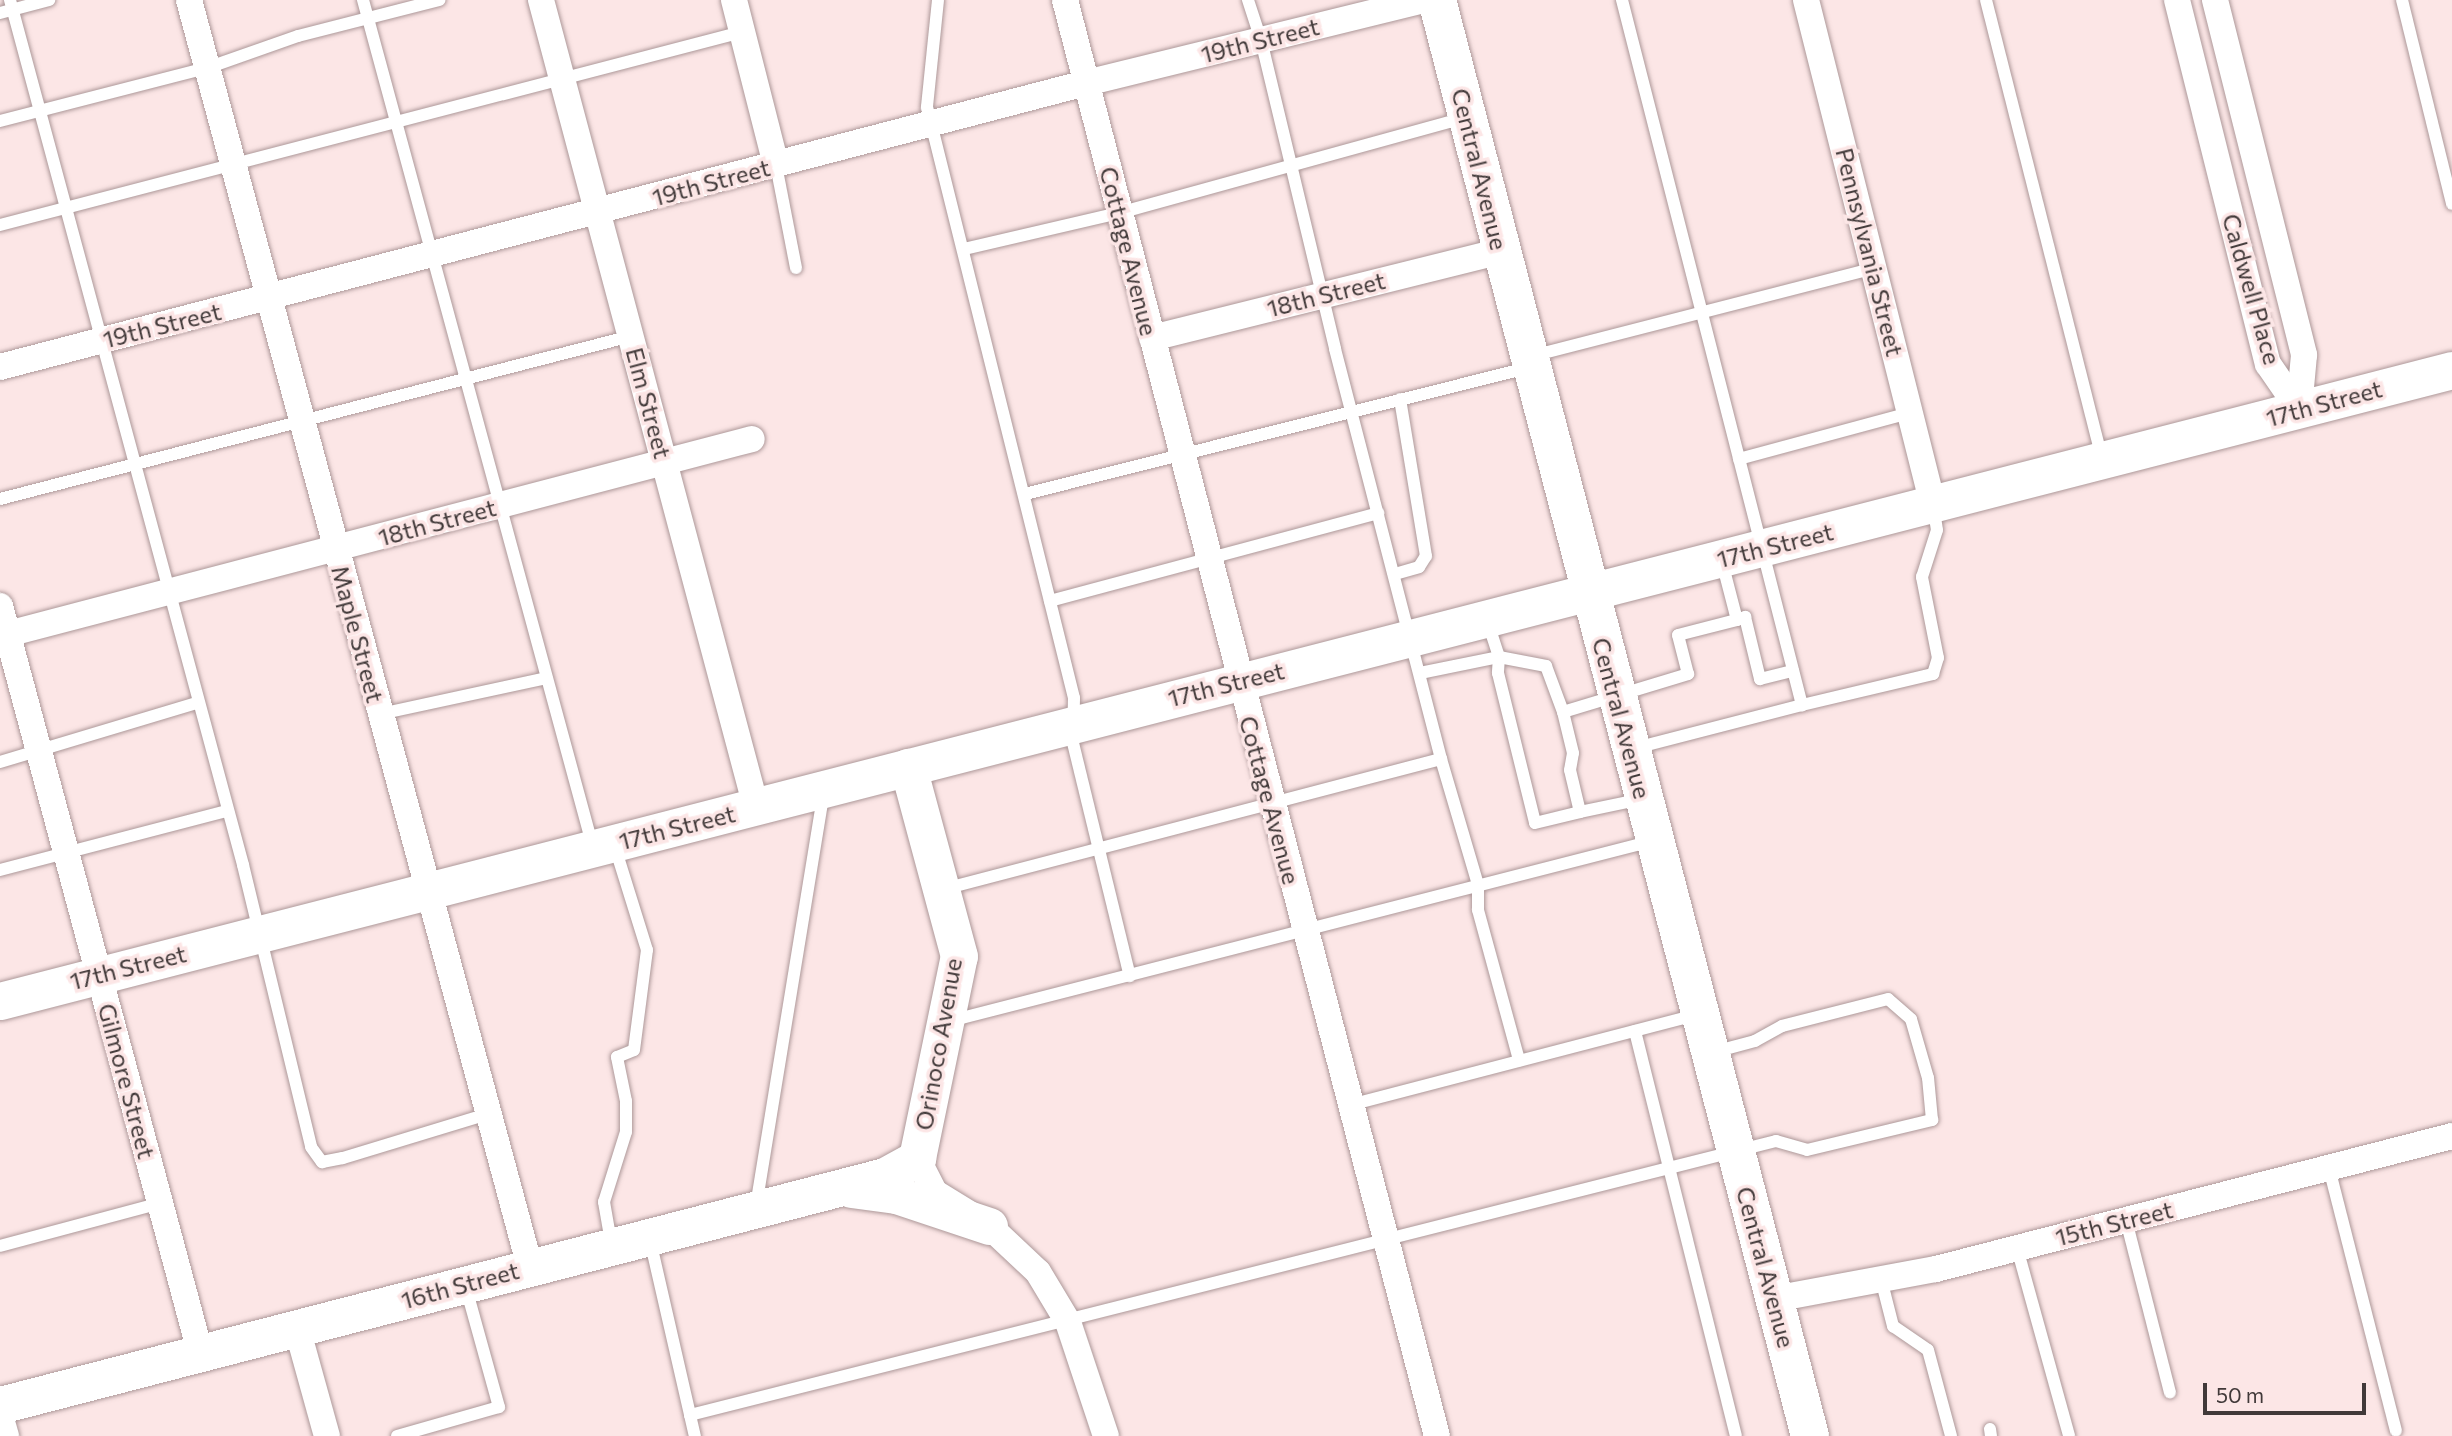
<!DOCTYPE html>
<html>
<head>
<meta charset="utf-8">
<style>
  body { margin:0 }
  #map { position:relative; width:2452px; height:1436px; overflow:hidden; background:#fce6e6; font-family:Commissioner,sans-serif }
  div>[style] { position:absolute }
  .roads { filter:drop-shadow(0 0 2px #ad9899) drop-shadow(0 0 2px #ad9899) }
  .lane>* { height:12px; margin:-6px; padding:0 6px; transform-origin:6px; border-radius:6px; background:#fff }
  .street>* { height:26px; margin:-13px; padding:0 13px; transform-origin:13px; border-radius:13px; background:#fff }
  .secondary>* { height:37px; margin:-18.5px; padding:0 18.5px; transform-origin:18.5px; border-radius:18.5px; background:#fff }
  .primary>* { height:38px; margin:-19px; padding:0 19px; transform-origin:19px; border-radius:19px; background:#fff }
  span { translate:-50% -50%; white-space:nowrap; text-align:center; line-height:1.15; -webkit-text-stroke:7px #fce6e6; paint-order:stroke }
  .street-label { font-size:24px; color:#413939 }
  .scale { position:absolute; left:2203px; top:1383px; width:163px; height:32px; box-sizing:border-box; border:4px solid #413939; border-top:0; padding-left:9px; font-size:21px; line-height:24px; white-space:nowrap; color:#413939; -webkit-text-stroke:5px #fce6e6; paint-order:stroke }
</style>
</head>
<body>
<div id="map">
  <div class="roads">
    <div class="lane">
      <i style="left:10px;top:0;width:896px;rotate:74.92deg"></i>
      <i style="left:243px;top:865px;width:290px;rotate:76.4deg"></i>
      <i style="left:311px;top:1147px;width:19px;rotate:54deg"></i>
      <i style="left:322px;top:1162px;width:21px;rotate:-11deg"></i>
      <i style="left:343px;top:1158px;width:152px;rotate:-16.9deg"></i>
      <i style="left:363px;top:0;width:878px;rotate:74.81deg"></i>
      <i style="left:938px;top:0;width:108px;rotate:95.9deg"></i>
      <i style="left:927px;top:107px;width:609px;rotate:76.03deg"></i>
      <i style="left:1074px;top:698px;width:45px;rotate:91.3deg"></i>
      <i style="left:1073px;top:743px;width:240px;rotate:76.3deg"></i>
      <i style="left:1248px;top:0;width:42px;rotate:72deg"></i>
      <i style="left:1261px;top:40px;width:318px;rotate:76.5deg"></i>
      <i style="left:1335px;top:349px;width:423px;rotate:75.5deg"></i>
      <i style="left:1441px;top:759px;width:131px;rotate:73.6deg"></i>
      <i style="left:1478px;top:885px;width:25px;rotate:90deg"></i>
      <i style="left:1478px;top:910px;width:156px;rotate:74.7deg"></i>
      <i style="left:1622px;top:0;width:728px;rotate:75.68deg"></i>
      <i style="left:1802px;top:705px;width:171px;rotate:165.5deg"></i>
      <i style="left:1986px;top:0;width:472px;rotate:75.8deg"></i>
      <i style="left:2402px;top:0;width:210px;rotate:76.2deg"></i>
      <i style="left:0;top:13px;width:51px;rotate:-14.9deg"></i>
      <i style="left:0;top:121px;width:214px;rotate:-14.4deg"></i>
      <i style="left:207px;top:68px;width:96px;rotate:-19.4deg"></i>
      <i style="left:298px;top:36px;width:146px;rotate:-14.3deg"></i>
      <i style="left:776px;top:165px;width:105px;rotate:79deg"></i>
      <i style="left:0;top:225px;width:767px;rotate:-14.58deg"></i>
      <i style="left:964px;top:249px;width:159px;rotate:-13.1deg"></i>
      <i style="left:1119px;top:213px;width:358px;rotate:-15.4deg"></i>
      <i style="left:1532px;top:356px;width:353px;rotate:-14.4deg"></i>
      <i style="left:1739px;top:459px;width:177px;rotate:-15.1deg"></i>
      <i style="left:1025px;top:494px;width:518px;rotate:-14.09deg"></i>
      <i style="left:0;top:499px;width:652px;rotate:-14.48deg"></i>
      <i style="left:1395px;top:574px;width:25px;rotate:-16deg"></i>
      <i style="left:1419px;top:567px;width:13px;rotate:-58deg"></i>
      <i style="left:1426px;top:556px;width:159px;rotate:-99.4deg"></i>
      <i style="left:1050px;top:601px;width:340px;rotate:-15deg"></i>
      <i style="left:1737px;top:620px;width:9px;rotate:-21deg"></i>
      <i style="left:1745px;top:617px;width:64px;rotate:76.4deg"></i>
      <i style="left:1760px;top:679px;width:34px;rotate:-14deg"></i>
      <i style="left:1488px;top:623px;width:36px;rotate:72deg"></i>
      <i style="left:1499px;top:657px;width:48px;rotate:10.8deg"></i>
      <i style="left:1546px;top:666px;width:49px;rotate:69.7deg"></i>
      <i style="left:1420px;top:673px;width:81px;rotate:-11.4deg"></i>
      <i style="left:1499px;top:657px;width:16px;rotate:94deg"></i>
      <i style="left:1498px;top:673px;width:154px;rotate:76.1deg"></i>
      <i style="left:1535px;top:823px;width:46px;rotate:-13.7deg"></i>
      <i style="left:1802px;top:705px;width:135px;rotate:-13.3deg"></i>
      <i style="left:1933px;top:674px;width:17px;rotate:-73deg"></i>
      <i style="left:1938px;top:658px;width:83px;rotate:-101.2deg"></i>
      <i style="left:1922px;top:577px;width:49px;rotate:-72.3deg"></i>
      <i style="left:1937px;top:530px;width:24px;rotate:-99deg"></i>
      <i style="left:380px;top:714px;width:170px;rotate:-12.2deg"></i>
      <i style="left:0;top:762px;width:206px;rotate:-16.7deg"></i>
      <i style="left:1642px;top:799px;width:63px;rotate:168.2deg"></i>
      <i style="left:1580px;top:812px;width:43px;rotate:-103.4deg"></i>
      <i style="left:1570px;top:770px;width:17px;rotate:-80deg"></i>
      <i style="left:1573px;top:753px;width:42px;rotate:-103.7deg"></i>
      <i style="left:1563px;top:712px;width:131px;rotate:-16.9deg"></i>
      <i style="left:1688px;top:674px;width:40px;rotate:-104.4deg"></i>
      <i style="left:1678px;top:635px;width:61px;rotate:-14.3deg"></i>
      <i style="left:1737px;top:620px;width:60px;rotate:-104.5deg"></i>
      <i style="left:0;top:870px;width:234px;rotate:-14.6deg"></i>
      <i style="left:944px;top:889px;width:514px;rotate:-14.66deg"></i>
      <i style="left:950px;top:1021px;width:725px;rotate:-14.38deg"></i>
      <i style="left:1635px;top:1031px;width:417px;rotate:76deg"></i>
      <i style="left:1350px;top:1105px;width:358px;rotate:-14.6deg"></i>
      <i style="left:2329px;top:1168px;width:271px;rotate:75.7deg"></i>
      <i style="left:756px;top:1206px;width:420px;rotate:-80.7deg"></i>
      <i style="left:2126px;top:1220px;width:178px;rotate:75.7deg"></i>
      <i style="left:650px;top:1240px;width:180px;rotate:77.1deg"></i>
      <i style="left:690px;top:1415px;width:1120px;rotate:-14.16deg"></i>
      <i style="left:1776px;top:1141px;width:32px;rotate:16deg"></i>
      <i style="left:1807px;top:1150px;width:129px;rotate:-13.5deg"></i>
      <i style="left:1932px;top:1120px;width:42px;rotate:-95.4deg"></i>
      <i style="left:1928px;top:1078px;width:61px;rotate:-106.1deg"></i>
      <i style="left:1911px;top:1019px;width:30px;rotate:-139deg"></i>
      <i style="left:1888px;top:999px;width:109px;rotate:165.7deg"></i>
      <i style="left:1782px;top:1026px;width:31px;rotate:151deg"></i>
      <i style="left:1755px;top:1041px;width:42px;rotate:165deg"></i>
      <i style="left:611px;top:1242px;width:41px;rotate:-99.9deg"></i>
      <i style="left:604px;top:1202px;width:73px;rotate:-72.6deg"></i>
      <i style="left:626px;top:1132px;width:31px;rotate:-90deg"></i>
      <i style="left:626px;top:1101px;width:45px;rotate:-101.6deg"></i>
      <i style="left:617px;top:1057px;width:18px;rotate:-22deg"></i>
      <i style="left:634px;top:1050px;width:101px;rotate:-82.6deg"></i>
      <i style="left:647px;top:950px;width:111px;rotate:-107.3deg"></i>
      <i style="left:0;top:1246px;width:166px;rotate:-15deg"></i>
      <i style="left:2017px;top:1248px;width:195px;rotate:74.5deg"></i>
      <i style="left:1881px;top:1279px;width:49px;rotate:75.7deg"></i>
      <i style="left:1893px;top:1326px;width:42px;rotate:34.4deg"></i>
      <i style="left:1928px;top:1350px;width:89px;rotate:75deg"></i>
      <i style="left:690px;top:1415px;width:22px;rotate:77deg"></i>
      <i style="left:1990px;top:1429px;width:7px;rotate:82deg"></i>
      <i style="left:397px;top:1436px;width:106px;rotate:-15.9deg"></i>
      <i style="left:499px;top:1407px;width:123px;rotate:-105.5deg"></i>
    </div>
    <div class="street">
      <i style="left:189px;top:0;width:1312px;rotate:74.94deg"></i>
      <i style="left:541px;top:0;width:835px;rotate:75.08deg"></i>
      <i style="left:734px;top:0;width:170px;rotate:75.7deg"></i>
      <i style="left:1065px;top:0;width:1483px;rotate:75.48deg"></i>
      <i style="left:1806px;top:0;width:521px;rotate:75.88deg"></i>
      <i style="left:2177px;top:0;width:375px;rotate:76deg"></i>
      <i style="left:2268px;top:364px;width:55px;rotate:55.4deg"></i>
      <i style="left:2215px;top:0;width:366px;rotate:75.9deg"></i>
      <i style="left:2304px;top:355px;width:54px;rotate:95.3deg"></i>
      <i style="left:1152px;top:338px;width:360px;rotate:-14deg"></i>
      <i style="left:0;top:367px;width:1123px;rotate:-14.66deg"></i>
      <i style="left:1086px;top:83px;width:347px;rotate:-13.8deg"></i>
      <i style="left:0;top:606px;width:772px;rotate:74.99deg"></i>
      <i style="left:0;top:636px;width:777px;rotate:-14.68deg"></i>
      <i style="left:917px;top:1158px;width:38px;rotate:63deg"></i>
      <i style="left:934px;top:1192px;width:65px;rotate:31.7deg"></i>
      <i style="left:989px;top:1226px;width:67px;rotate:43.2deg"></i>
      <i style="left:1038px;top:1272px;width:58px;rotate:59deg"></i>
      <i style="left:1068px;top:1322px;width:120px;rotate:71.6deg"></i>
      <i style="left:1774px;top:1299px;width:165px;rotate:-10.5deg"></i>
      <i style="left:1936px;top:1269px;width:533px;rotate:-14.45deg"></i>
      <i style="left:297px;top:1328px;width:112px;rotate:74.5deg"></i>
      <i style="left:0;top:1415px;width:22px;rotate:74deg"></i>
    </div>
    <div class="secondary">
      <i style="left:0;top:1001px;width:2532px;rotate:-14.43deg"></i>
      <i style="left:851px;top:1189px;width:45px;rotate:7.6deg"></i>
      <i style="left:896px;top:1195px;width:98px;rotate:18.4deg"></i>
      <i style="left:0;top:1405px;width:914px;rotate:-14.51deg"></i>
      <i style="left:885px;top:1176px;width:37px;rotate:-29deg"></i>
      <i style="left:917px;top:1158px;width:206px;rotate:-78.3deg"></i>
      <i style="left:959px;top:956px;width:196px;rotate:-105.1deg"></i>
    </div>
    <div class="primary">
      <i style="left:1437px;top:0;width:1484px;rotate:75.44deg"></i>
    </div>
  </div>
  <div class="street-label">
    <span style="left:1260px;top:40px;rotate:-14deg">19th Street</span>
    <span style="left:1480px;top:169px;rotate:76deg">Central Avenue</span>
    <span style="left:711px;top:182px;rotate:-15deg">19th Street</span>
    <span style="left:1129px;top:251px;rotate:76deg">Cottage Avenue</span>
    <span style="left:1870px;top:252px;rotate:76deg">Pennsylvania Street</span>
    <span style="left:2252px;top:289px;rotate:74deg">Caldwell Place</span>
    <span style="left:1326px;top:294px;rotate:-14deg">18th Street</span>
    <span style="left:162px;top:325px;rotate:-14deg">19th Street</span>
    <span style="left:649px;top:403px;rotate:75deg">Elm Street</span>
    <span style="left:2324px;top:403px;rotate:-15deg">17th Street</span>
    <span style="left:437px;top:522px;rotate:-15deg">18th Street</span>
    <span style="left:1775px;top:545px;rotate:-14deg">17th Street</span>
    <span style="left:358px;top:634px;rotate:75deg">Maple Street</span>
    <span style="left:1226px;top:684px;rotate:-14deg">17th Street</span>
    <span style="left:1622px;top:718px;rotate:75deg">Central Avenue</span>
    <span style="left:1270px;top:800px;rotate:75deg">Cottage Avenue</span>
    <span style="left:677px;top:827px;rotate:-14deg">17th Street</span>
    <span style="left:128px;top:967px;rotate:-14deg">17th Street</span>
    <span style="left:938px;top:1044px;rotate:-80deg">Orinoco Avenue</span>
    <span style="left:127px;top:1081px;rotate:75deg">Gilmore Street</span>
    <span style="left:2114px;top:1223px;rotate:-14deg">15th Street</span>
    <span style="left:1766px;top:1267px;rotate:75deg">Central Avenue</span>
    <span style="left:460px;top:1285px;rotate:-15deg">16th Street</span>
  </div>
  <div class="scale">50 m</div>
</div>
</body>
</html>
